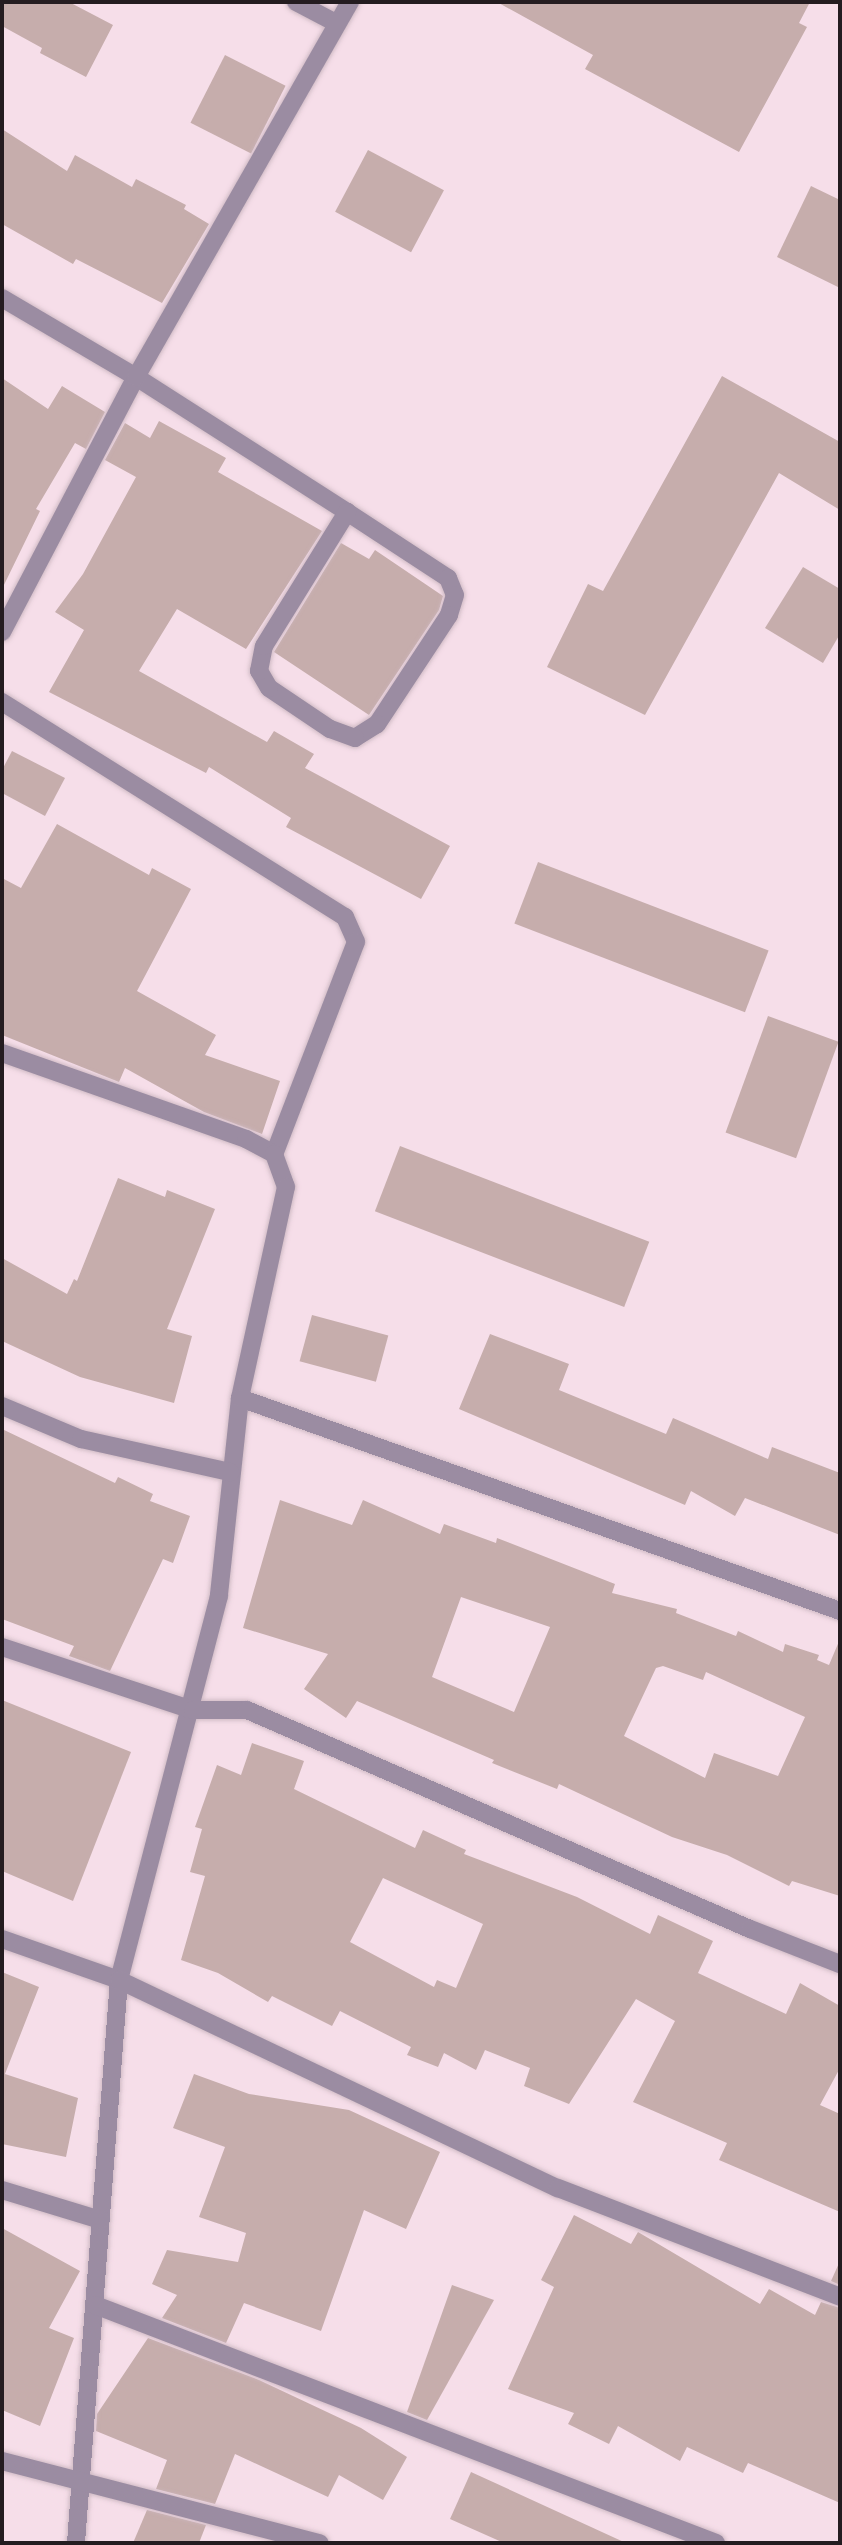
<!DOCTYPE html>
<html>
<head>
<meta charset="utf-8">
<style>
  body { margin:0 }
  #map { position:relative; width:842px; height:2545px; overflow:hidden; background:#f6dee9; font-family:"IBM Plex Sans",sans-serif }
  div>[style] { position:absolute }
  .building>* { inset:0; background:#c6adac; transform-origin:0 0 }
  .roads { filter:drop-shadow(0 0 2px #d0bbc5) drop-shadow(0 0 2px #d0bbc5) }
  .street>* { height:18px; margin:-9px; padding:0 9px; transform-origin:9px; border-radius:9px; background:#9b8ca2 }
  span { translate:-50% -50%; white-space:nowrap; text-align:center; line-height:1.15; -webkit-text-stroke:5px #f6dee9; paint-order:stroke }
  .frame { position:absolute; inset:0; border:4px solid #241c20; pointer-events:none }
</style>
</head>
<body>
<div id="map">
  <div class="building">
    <i style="clip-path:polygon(2px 2px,69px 2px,113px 25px,86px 77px,40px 53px,42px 48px,2px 26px)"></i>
    <i style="clip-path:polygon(497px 2px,810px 2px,799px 23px,807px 27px,739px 152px,585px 69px,593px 55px)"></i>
    <i style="left:225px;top:55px;width:68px;height:76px;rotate:27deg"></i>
    <i style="clip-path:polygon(2px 129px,67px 171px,75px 155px,132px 187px,136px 179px,186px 205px,184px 209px,209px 224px,162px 303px,76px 259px,73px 264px,2px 224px)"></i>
    <i style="left:368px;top:150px;width:86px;height:70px;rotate:28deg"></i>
    <i style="clip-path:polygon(811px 186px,840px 200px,840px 288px,777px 257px)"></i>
    <i style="clip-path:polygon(722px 376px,840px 442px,840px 510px,779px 473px,645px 715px,547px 667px,588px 584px,603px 591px)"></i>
    <i style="clip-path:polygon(2px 378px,48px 409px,62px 386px,105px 412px,86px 449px,75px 443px,36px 509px,40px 511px,2px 589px)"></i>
    <i style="clip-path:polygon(159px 421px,226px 458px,218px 472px,322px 531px,246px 649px,177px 609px,139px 671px,267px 742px,274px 731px,314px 754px,305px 768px,450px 846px,421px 899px,286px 827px,291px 818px,209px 767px,206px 773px,49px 692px,84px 630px,55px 612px,83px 574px,136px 477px,105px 460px,125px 423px,150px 438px)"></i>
    <i style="clip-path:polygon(341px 543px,369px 559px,375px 550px,443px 596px,439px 610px,369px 715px,274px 652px)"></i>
    <i style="clip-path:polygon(803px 567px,840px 589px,840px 634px,823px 663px,765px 628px)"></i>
    <i style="clip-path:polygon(12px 751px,65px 778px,45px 816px,2px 793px,2px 770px)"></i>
    <i style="clip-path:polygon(57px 824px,149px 875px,152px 868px,191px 889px,137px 991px,216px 1035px,205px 1055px,280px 1081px,262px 1134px,204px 1112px,125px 1068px,119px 1082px,2px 1035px,2px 878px,21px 888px)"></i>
    <i style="left:538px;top:862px;width:247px;height:66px;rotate:21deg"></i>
    <i style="left:768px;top:1016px;width:75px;height:124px;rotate:20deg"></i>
    <i style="left:400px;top:1146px;width:267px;height:70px;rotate:21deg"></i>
    <i style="clip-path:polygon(118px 1178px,165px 1197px,167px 1190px,215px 1209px,167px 1329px,192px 1336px,174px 1403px,80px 1377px,2px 1341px,2px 1258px,67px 1294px,74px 1279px,77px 1281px)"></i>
    <i style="left:312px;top:1315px;width:79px;height:48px;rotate:15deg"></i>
    <i style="clip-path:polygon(490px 1334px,569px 1364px,559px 1390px,666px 1434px,673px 1418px,768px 1459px,772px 1447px,840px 1473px,840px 1535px,745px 1498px,735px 1516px,691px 1491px,685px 1505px,459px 1409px)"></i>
    <i style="clip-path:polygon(2px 1429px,115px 1483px,118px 1477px,153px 1494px,150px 1501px,190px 1516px,173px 1563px,163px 1559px,110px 1671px,69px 1656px,74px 1646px,2px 1619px)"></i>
    <i style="clip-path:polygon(evenodd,280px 1500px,352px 1525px,363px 1500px,440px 1534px,444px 1524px,496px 1543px,497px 1538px,615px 1584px,612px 1593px,677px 1609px,676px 1613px,736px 1636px,738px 1631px,783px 1652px,785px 1644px,819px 1655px,817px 1660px,829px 1665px,840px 1639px,840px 1896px,792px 1881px,789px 1886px,727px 1855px,672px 1837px,559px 1784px,557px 1789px,492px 1763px,494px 1760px,357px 1701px,346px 1718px,304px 1689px,328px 1654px,243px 1628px,280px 1500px,461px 1597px,550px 1627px,514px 1712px,432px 1677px,461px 1597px,280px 1500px,663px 1666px,703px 1680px,706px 1672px,805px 1717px,778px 1776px,714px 1753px,705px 1778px,624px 1736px,656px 1668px,663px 1666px)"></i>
    <i style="clip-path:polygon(2px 1700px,131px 1752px,73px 1901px,2px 1871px)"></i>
    <i style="clip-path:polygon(evenodd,252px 1743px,304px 1761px,294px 1789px,415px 1848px,423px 1830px,466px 1850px,464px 1854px,577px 1897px,650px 1934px,658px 1915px,713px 1941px,698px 1973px,786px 2014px,800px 1983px,840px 2006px,840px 2068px,820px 2105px,840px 2114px,840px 2212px,719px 2160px,727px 2143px,633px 2102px,675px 2021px,636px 1999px,569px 2104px,524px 2086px,530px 2068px,485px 2050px,476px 2070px,444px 2053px,438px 2067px,407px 2055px,411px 2047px,340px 2011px,332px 2026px,272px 1996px,268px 2002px,218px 1973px,181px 1960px,205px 1876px,190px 1872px,202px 1829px,195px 1827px,217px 1765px,241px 1775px,252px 1743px,383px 1878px,483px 1924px,456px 1988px,437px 1980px,434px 1987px,350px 1942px,383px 1878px)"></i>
    <i style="clip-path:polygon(2px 1972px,39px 1987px,5px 2074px,78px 2098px,66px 2157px,2px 2144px)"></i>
    <i style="clip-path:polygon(194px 2074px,249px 2094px,349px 2110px,440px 2152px,406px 2229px,364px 2210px,321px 2331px,244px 2303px,226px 2343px,162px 2318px,177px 2295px,152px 2284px,167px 2250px,238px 2262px,246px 2233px,199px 2217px,225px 2147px,173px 2128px)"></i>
    <i style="clip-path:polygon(574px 2215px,631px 2244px,638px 2232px,760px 2304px,769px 2289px,815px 2315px,821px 2302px,840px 2308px,840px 2503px,748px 2463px,743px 2473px,687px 2447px,680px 2461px,618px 2426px,609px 2444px,568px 2424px,574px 2413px,508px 2389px,554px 2287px,541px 2280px)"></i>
    <i style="clip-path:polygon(2px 2228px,80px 2271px,49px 2328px,74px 2338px,40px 2426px,2px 2410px)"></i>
    <i style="clip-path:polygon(840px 2261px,840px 2285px,831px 2281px)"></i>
    <i style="clip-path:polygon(452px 2285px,494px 2300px,427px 2420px,407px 2412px)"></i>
    <i style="clip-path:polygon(148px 2338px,259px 2380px,361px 2428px,407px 2457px,383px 2500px,339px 2475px,328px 2497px,235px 2454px,215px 2504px,156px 2489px,167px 2460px,96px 2431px,97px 2414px)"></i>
    <i style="clip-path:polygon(471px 2472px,626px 2543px,504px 2543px,450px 2519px)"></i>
    <i style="clip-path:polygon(147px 2510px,206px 2525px,199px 2543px,133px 2543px)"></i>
  </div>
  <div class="roads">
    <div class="street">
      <i style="left:296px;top:2px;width:45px;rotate:27.7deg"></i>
      <i style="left:2px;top:298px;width:156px;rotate:30.5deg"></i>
      <i style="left:136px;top:377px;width:250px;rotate:32.6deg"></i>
      <i style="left:347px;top:512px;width:121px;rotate:33.2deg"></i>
      <i style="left:448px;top:578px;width:18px;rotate:68deg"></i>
      <i style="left:455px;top:595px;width:21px;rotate:107deg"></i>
      <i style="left:449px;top:615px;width:131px;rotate:123.4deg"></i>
      <i style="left:377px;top:724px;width:26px;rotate:148deg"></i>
      <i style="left:355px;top:738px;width:27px;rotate:-160deg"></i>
      <i style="left:330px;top:729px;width:73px;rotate:-146.1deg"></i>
      <i style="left:269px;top:688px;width:20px;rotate:-120deg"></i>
      <i style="left:259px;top:671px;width:25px;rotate:-79deg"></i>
      <i style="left:264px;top:646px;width:158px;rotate:-58.2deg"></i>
      <i style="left:2px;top:632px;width:288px;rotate:-62.3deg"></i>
      <i style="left:136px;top:377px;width:432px;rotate:-60.3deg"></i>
      <i style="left:2px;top:702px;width:405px;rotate:32.1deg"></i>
      <i style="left:345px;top:917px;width:27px;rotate:66deg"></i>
      <i style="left:356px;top:942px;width:227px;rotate:111.1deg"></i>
      <i style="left:2px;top:1053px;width:259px;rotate:19.4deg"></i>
      <i style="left:246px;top:1139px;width:32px;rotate:28deg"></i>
      <i style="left:274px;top:1154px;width:35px;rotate:70deg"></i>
      <i style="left:286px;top:1187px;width:216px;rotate:102.3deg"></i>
      <i style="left:240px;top:1398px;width:199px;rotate:96.1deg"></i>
      <i style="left:219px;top:1596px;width:397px;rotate:104.6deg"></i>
      <i style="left:119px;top:1980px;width:565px;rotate:94.37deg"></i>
      <i style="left:240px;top:1398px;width:637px;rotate:19.54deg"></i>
      <i style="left:2px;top:1406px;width:86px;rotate:22.7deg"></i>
      <i style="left:81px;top:1439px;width:153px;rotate:12.5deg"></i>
      <i style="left:2px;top:1647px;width:201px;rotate:18.3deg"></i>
      <i style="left:193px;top:1710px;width:54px"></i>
      <i style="left:247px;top:1710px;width:549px;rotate:23.53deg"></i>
      <i style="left:750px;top:1929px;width:97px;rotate:21.3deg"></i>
      <i style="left:2px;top:1939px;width:124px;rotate:19.3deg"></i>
      <i style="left:119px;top:1980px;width:486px;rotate:25.4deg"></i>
      <i style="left:558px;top:2188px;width:302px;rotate:21.1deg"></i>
      <i style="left:2px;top:2190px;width:103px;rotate:16.9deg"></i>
      <i style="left:95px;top:2305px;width:665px;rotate:20.97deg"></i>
      <i style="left:2px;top:2461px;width:328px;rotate:14.5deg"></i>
    </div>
  </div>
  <div class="frame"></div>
</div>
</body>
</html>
